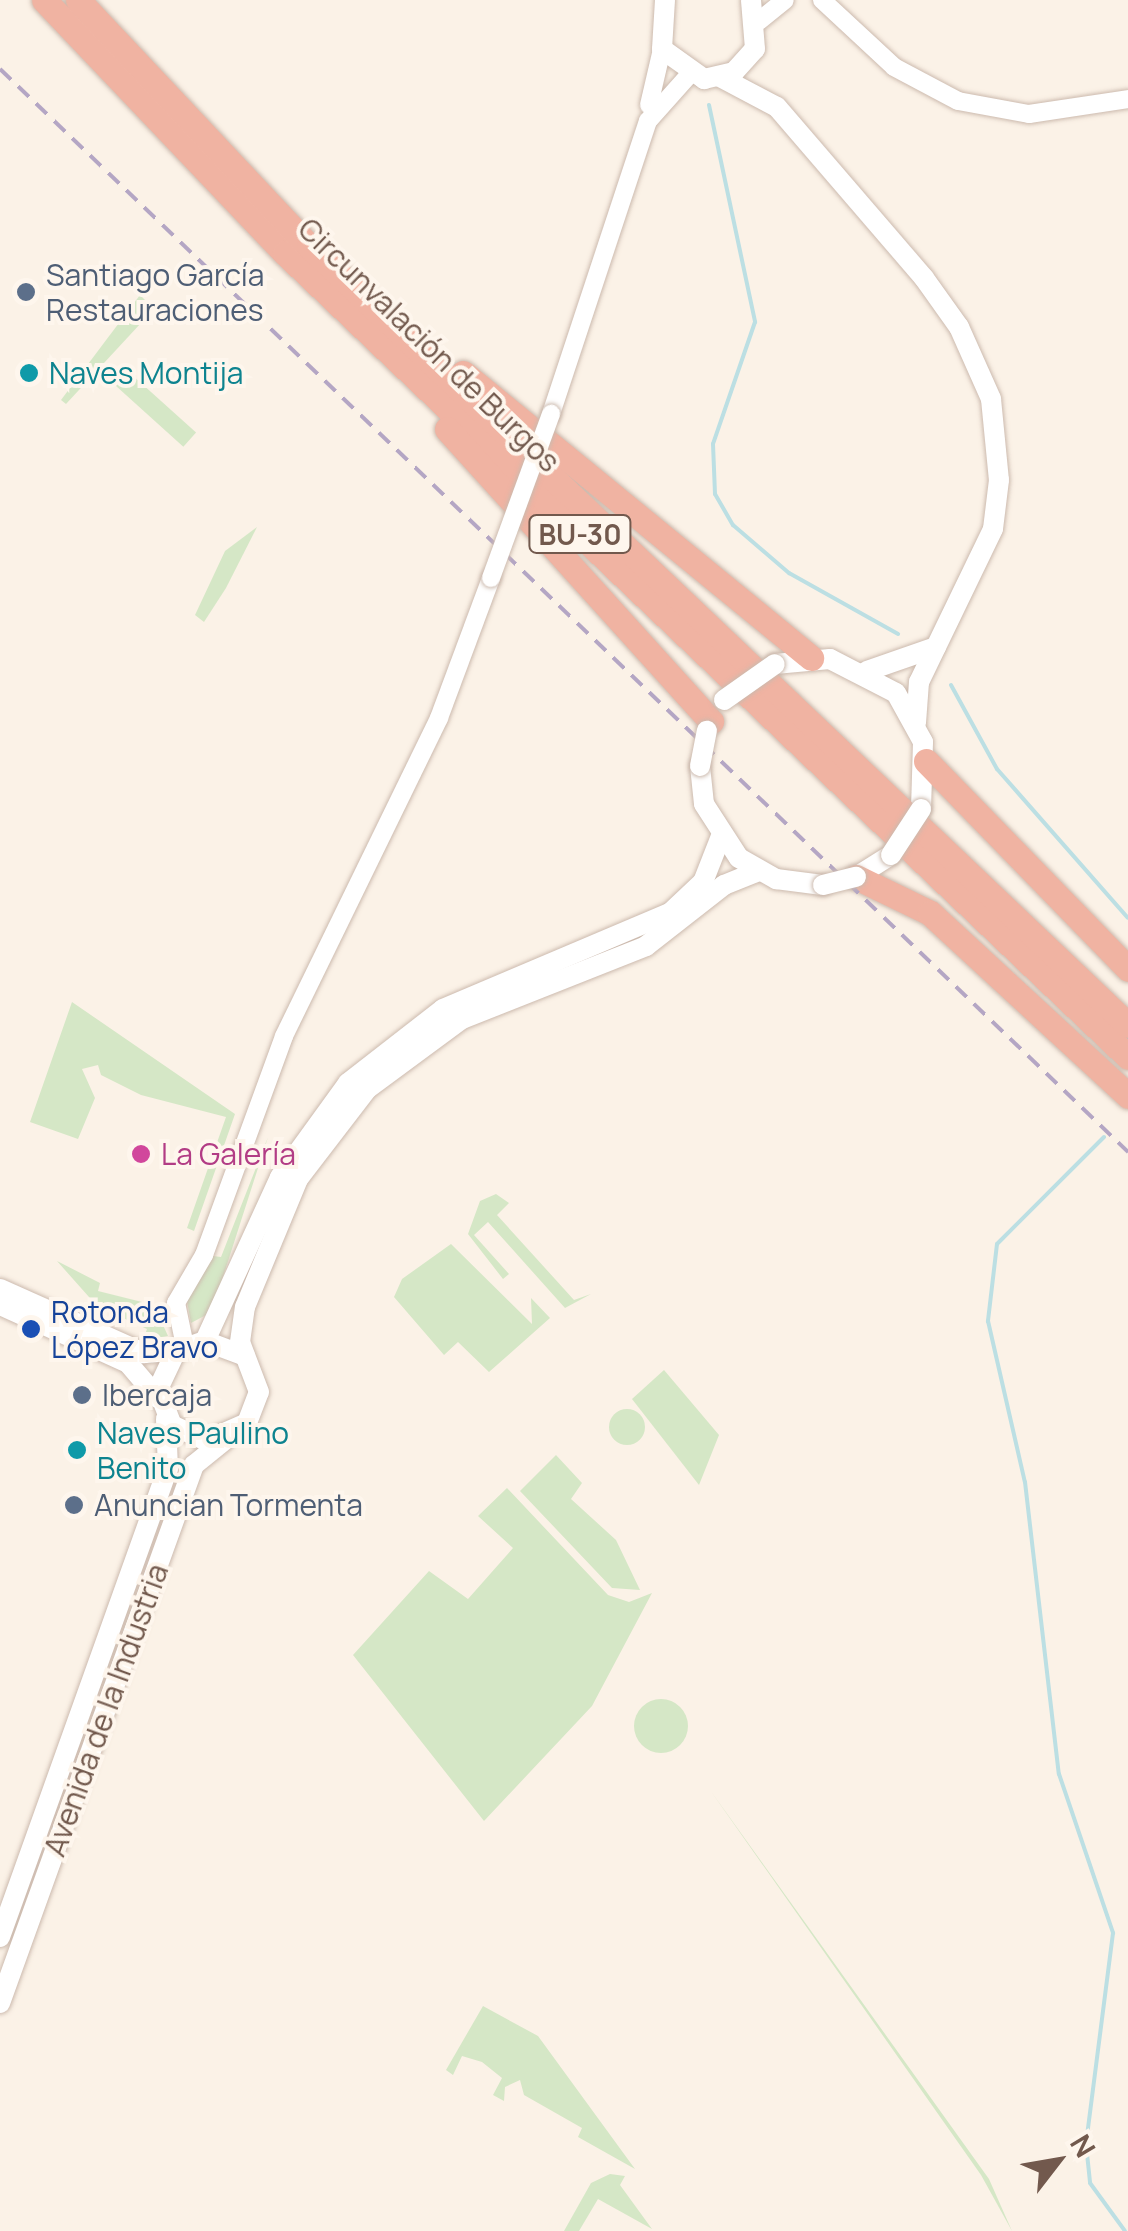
<!DOCTYPE html>
<html>
<head>
<meta charset="utf-8">
<style>
  body { margin:0 }
  #map { position:relative; width:1128px; height:2231px; overflow:hidden; background:#fbf2e7; font-family:Manrope,sans-serif }
  div>[style] { position:absolute }
  .green>* { inset:0; background:#d5e7c6; transform-origin:0 0 }
  .round { border-radius:50% }
  .stream>* { height:4px; margin:-2px; padding:0 2px; transform-origin:2px; border-radius:2px; background:#bcdfe3 }
  .roads { filter:drop-shadow(0 0 2px #ccbaae) drop-shadow(0 0 2px #ccbaae) }
  .tertiary>* { height:18px; margin:-9px; padding:0 9px; transform-origin:9px; border-radius:9px; background:#fff }
  .secondary>* { height:20px; margin:-10px; padding:0 10px; transform-origin:10px; border-radius:10px; background:#fff }
  .motorway>* { height:25px; margin:-12.5px; padding:0 12.5px; transform-origin:12.5px; border-radius:12.5px; background:#f0b3a2 }
  .rail>* { height:4px; margin-top:-2px; transform-origin:0; background:repeating-linear-gradient(90deg,#b4a6c4 0 15px,transparent 0 25px) }
  .bridges { filter:drop-shadow(0 0 2px #ccbaae) drop-shadow(0 0 2px #ccbaae) }
  .tertiary-bridge>* { height:18px; margin:-9px; padding:0 9px; transform-origin:9px; border-radius:9px; background:#fff }
  .secondary-bridge>* { height:20px; margin:-10px; padding:0 10px; transform-origin:10px; border-radius:10px; background:#fff }
  .dots>* { width:28px; height:28px; translate:-50% -50%; box-sizing:border-box; border:5px solid #fef6ed; border-radius:50% }
  span { translate:-50% -50%; white-space:nowrap; text-align:center; line-height:1.15; -webkit-text-stroke:8px #fef6ed; paint-order:stroke }
  .shield-label span { padding:2px 8px; background:#fef6ed; border:2px solid; border-radius:8px; -webkit-text-stroke-width:0 }
  .shield-label { font-size:28px; color:#72594d; font-weight:700 }
  .service-label { font-size:30px; color:#4e5e75 }
  .left { translate:0 -50%; text-align:left }
  .street-label { font-size:30px; color:#72594d }
  .culture-label { font-size:30px; color:#0d838f }
  .hotel-label { font-size:30px; color:#b23c85 }
  .transit-label { font-size:30px; color:#164399 }
  .north { position:absolute; left:1008px; top:2111px; width:100px; height:100px; -webkit-text-stroke:8px #fef6ed; paint-order:stroke; rotate:59deg; font-size:28px; font-weight:700; line-height:40px; text-align:center; color:#72594d }
  .north::after { content:''; display:block; margin:auto; width:35px; height:45px; background:#72594d; clip-path:polygon(50% 0,100% 100%,50% 72%,0 100%) }
</style>
</head>
<body>
<div id="map">
  <div class="green">
    <i style="clip-path:polygon(140px 295px,154px 309px,66px 404px,61px 400px)"></i>
    <i style="left:121px;top:365px;width:101px;height:19px;rotate:42deg"></i>
    <i style="clip-path:polygon(257px 527px,226px 588px,204px 622px,195px 615px,225px 551px)"></i>
    <i style="clip-path:polygon(72px 1002px,235px 1114px,194px 1231px,187px 1228px,226px 1117px,141px 1095px,101px 1075px,98px 1065px,82px 1069px,95px 1098px,78px 1139px,30px 1122px)"></i>
    <i style="clip-path:polygon(268px 1137px,221px 1283px,206px 1315px,191px 1323px,187px 1301px,213px 1256px,221px 1257px)"></i>
    <i style="clip-path:polygon(496px 1194px,509px 1203px,497px 1215px,574px 1300px,591px 1294px,565px 1308px,488px 1222px,474px 1235px,509px 1274px,503px 1279px,468px 1234px,480px 1201px)"></i>
    <i style="clip-path:polygon(451px 1244px,532px 1324px,531px 1298px,550px 1318px,489px 1372px,458px 1342px,444px 1355px,394px 1297px,402px 1279px)"></i>
    <i style="clip-path:polygon(57px 1261px,100px 1283px,98px 1291px,154px 1305px,168px 1336px,143px 1340px,147px 1329px,97px 1306px)"></i>
    <i style="clip-path:polygon(664px 1370px,719px 1435px,699px 1485px,632px 1399px)"></i>
    <i class="round" style="left:609px;top:1409px;width:36px;height:36px"></i>
    <i style="clip-path:polygon(556px 1455px,582px 1483px,571px 1499px,616px 1540px,640px 1590px,612px 1588px,520px 1491px)"></i>
    <i style="clip-path:polygon(507px 1488px,608px 1595px,629px 1602px,652px 1593px,592px 1706px,484px 1821px,353px 1655px,429px 1571px,468px 1599px,513px 1548px,478px 1516px)"></i>
    <i class="round" style="left:634px;top:1699px;width:54px;height:54px"></i>
    <i style="clip-path:polygon(710px 1790px,989px 2179px,1012px 2231px,981px 2175px)"></i>
    <i style="clip-path:polygon(483px 2006px,538px 2036px,635px 2169px,578px 2137px,582px 2128px,524px 2095px,520px 2080px,505px 2087px,504px 2101px,493px 2095px,502px 2078px,482px 2062px,462px 2056px,453px 2075px,446px 2070px)"></i>
    <i style="clip-path:polygon(610px 2174px,625px 2176px,620px 2185px,652px 2229px,598px 2199px,579px 2231px,564px 2231px,591px 2183px)"></i>
  </div>
  <div class="stream">
    <i style="left:709px;top:105px;width:222px;rotate:78deg"></i>
    <i style="left:755px;top:322px;width:129px;rotate:109deg"></i>
    <i style="left:713px;top:444px;width:50px;rotate:87.7deg"></i>
    <i style="left:715px;top:494px;width:36px;rotate:60deg"></i>
    <i style="left:733px;top:525px;width:74px;rotate:40.6deg"></i>
    <i style="left:789px;top:573px;width:125px;rotate:29.2deg"></i>
    <i style="left:951px;top:685px;width:96px;rotate:61.3deg"></i>
    <i style="left:997px;top:769px;width:198px;rotate:48.7deg"></i>
    <i style="left:1104px;top:1137px;width:151px;rotate:135deg"></i>
    <i style="left:997px;top:1244px;width:78px;rotate:96.7deg"></i>
    <i style="left:988px;top:1321px;width:165px;rotate:77.1deg"></i>
    <i style="left:1025px;top:1482px;width:294px;rotate:83.4deg"></i>
    <i style="left:1059px;top:1774px;width:168px;rotate:71.2deg"></i>
    <i style="left:1113px;top:1933px;width:213px;rotate:97.3deg"></i>
    <i style="left:1086px;top:2144px;width:39px;rotate:84deg"></i>
    <i style="left:1090px;top:2183px;width:59px;rotate:53.9deg"></i>
  </div>
  <div class="roads">
    <div class="tertiary">
      <i style="left:822px;top:0;width:98px;rotate:42.9deg"></i>
      <i style="left:894px;top:67px;width:72px;rotate:28deg"></i>
      <i style="left:958px;top:101px;width:72px;rotate:10.4deg"></i>
      <i style="left:1029px;top:114px;width:100px;rotate:-8.6deg"></i>
      <i style="left:759px;top:21px;width:33px;rotate:-39deg"></i>
      <i style="left:649px;top:105px;width:57px;rotate:-76.9deg"></i>
      <i style="left:551px;top:414px;width:309px;rotate:-71.7deg"></i>
      <i style="left:648px;top:121px;width:62px;rotate:-48.3deg"></i>
      <i style="left:185px;top:1346px;width:44px;rotate:-101.8deg"></i>
      <i style="left:176px;top:1303px;width:56px;rotate:-59.7deg"></i>
      <i style="left:204px;top:1255px;width:233px;rotate:-69.9deg"></i>
      <i style="left:284px;top:1036px;width:354px;rotate:-64deg"></i>
      <i style="left:439px;top:718px;width:149px;rotate:-69.6deg"></i>
    </div>
    <div class="secondary">
      <i style="left:665px;top:0;width:49px;rotate:93.5deg"></i>
      <i style="left:662px;top:49px;width:52px;rotate:35.5deg"></i>
      <i style="left:704px;top:79px;width:31px;rotate:-13deg"></i>
      <i style="left:734px;top:72px;width:31px;rotate:-48deg"></i>
      <i style="left:755px;top:49px;width:49px;rotate:-94.7deg"></i>
      <i style="left:720px;top:77px;width:64px;rotate:27.8deg"></i>
      <i style="left:777px;top:107px;width:225px;rotate:49.3deg"></i>
      <i style="left:924px;top:278px;width:60px;rotate:54.5deg"></i>
      <i style="left:959px;top:327px;width:79px;rotate:66deg"></i>
      <i style="left:991px;top:399px;width:81px;rotate:84.4deg"></i>
      <i style="left:999px;top:480px;width:49px;rotate:97deg"></i>
      <i style="left:993px;top:529px;width:170px;rotate:115.8deg"></i>
      <i style="left:919px;top:682px;width:41px;rotate:94.2deg"></i>
      <i style="left:775px;top:664px;width:55px;rotate:-5.2deg"></i>
      <i style="left:830px;top:659px;width:74px;rotate:27.3deg"></i>
      <i style="left:896px;top:693px;width:56px;rotate:61.1deg"></i>
      <i style="left:923px;top:742px;width:67px;rotate:91.7deg"></i>
      <i style="left:867px;top:671px;width:73px;rotate:-19.2deg"></i>
      <i style="left:700px;top:766px;width:38px;rotate:84deg"></i>
      <i style="left:704px;top:804px;width:64px;rotate:57.1deg"></i>
      <i style="left:739px;top:858px;width:43px;rotate:29.6deg"></i>
      <i style="left:776px;top:879px;width:47px;rotate:7.3deg"></i>
      <i style="left:856px;top:877px;width:41px;rotate:-32.2deg"></i>
      <i style="left:0;top:1289px;width:158px;rotate:24deg"></i>
      <i style="left:144px;top:1353px;width:32px;rotate:-4deg"></i>
      <i style="left:0;top:1305px;width:141px;rotate:24.4deg"></i>
      <i style="left:128px;top:1363px;width:46px;rotate:49.4deg"></i>
      <i style="left:205px;top:1341px;width:180px;rotate:-65.4deg"></i>
      <i style="left:280px;top:1177px;width:116px;rotate:-54.1deg"></i>
      <i style="left:348px;top:1083px;width:120px;rotate:-37.9deg"></i>
      <i style="left:443px;top:1009px;width:248px;rotate:-23deg"></i>
      <i style="left:671px;top:912px;width:44px;rotate:-43.2deg"></i>
      <i style="left:703px;top:882px;width:49px;rotate:-68.6deg"></i>
      <i style="left:245px;top:1356px;width:43px;rotate:-159.4deg"></i>
      <i style="left:205px;top:1341px;width:31px;rotate:161deg"></i>
      <i style="left:176px;top:1351px;width:42px;rotate:115.3deg"></i>
      <i style="left:158px;top:1389px;width:39px;rotate:69deg"></i>
      <i style="left:172px;top:1425px;width:38px;rotate:25deg"></i>
      <i style="left:206px;top:1441px;width:45px;rotate:-23.7deg"></i>
      <i style="left:247px;top:1423px;width:33px;rotate:-69deg"></i>
      <i style="left:259px;top:1392px;width:53px;rotate:-110.8deg"></i>
      <i style="left:240px;top:1342px;width:35px;rotate:-82deg"></i>
      <i style="left:245px;top:1307px;width:139px;rotate:-67.5deg"></i>
      <i style="left:298px;top:1179px;width:113px;rotate:-52.5deg"></i>
      <i style="left:367px;top:1089px;width:118px;rotate:-36.4deg"></i>
      <i style="left:462px;top:1019px;width:198px;rotate:-21.6deg"></i>
      <i style="left:646px;top:946px;width:99px;rotate:-38deg"></i>
      <i style="left:724px;top:885px;width:37px;rotate:-22deg"></i>
      <i style="left:0;top:1937px;width:497px;rotate:-70.3deg"></i>
      <i style="left:168px;top:1469px;width:50px;rotate:-92.3deg"></i>
      <i style="left:0;top:2003px;width:572px;rotate:-70.17deg"></i>
      <i style="left:194px;top:1465px;width:40px;rotate:-39deg"></i>
    </div>
    <div class="motorway">
      <i style="left:44px;top:0;width:349px;rotate:46.4deg"></i>
      <i style="left:285px;top:253px;width:1165px;rotate:43.64deg"></i>
      <i style="left:78px;top:0;width:337px;rotate:46.8deg"></i>
      <i style="left:309px;top:246px;width:1130px;rotate:43.57deg"></i>
      <i style="left:463px;top:373px;width:450px;rotate:39.3deg"></i>
      <i style="left:447px;top:429px;width:394px;rotate:47.9deg"></i>
      <i style="left:926px;top:761px;width:290px;rotate:45.8deg"></i>
      <i style="left:856px;top:877px;width:82px;rotate:25.9deg"></i>
      <i style="left:930px;top:913px;width:270px;rotate:42.7deg"></i>
    </div>
  </div>
  <div class="rail">
    <i style="left:0;top:69px;width:1564px;rotate:43.83deg"></i>
  </div>
  <div class="bridges">
    <div class="tertiary-bridge">
      <i style="left:491px;top:578px;width:175px;rotate:-69.9deg"></i>
    </div>
    <div class="secondary-bridge">
      <i style="left:724px;top:700px;width:62px;rotate:-35.2deg"></i>
      <i style="left:700px;top:766px;width:36px;rotate:-79deg"></i>
      <i style="left:891px;top:855px;width:55px;rotate:-56.9deg"></i>
      <i style="left:823px;top:885px;width:34px;rotate:-14deg"></i>
    </div>
  </div>
  <div class="dots">
    <i style="left:26px;top:292px;background:#5c6f8a"></i>
    <i style="left:29px;top:373px;background:#0f9aa8"></i>
    <i style="left:141px;top:1154px;background:#d1479c"></i>
    <i style="left:31px;top:1329px;background:#1a4fb4"></i>
    <i style="left:82px;top:1395px;background:#5c6f8a"></i>
    <i style="left:77px;top:1450px;background:#0f9aa8"></i>
    <i style="left:74px;top:1505px;background:#5c6f8a"></i>
  </div>
  <div class="shield-label">
    <span style="left:580px;top:534px">BU-30</span>
  </div>
  <div class="service-label">
    <span class="left" style="left:46px;top:292px">Santiago García<br>Restauraciones</span>
    <span class="left" style="left:102px;top:1395px">Ibercaja</span>
    <span class="left" style="left:94px;top:1505px">Anuncian Tormenta</span>
  </div>
  <div class="street-label">
    <span style="left:429px;top:345px;rotate:44deg">Circunvalación de Burgos</span>
    <span style="left:106px;top:1710px;rotate:-70deg">Avenida de la Industria</span>
  </div>
  <div class="culture-label">
    <span class="left" style="left:49px;top:373px">Naves Montija</span>
    <span class="left" style="left:97px;top:1450px">Naves Paulino<br>Benito</span>
  </div>
  <div class="hotel-label">
    <span class="left" style="left:161px;top:1154px">La Galería</span>
  </div>
  <div class="transit-label">
    <span class="left" style="left:51px;top:1329px">Rotonda<br>López Bravo</span>
  </div>
  <div class="north">N</div>
</div>
</body>
</html>
